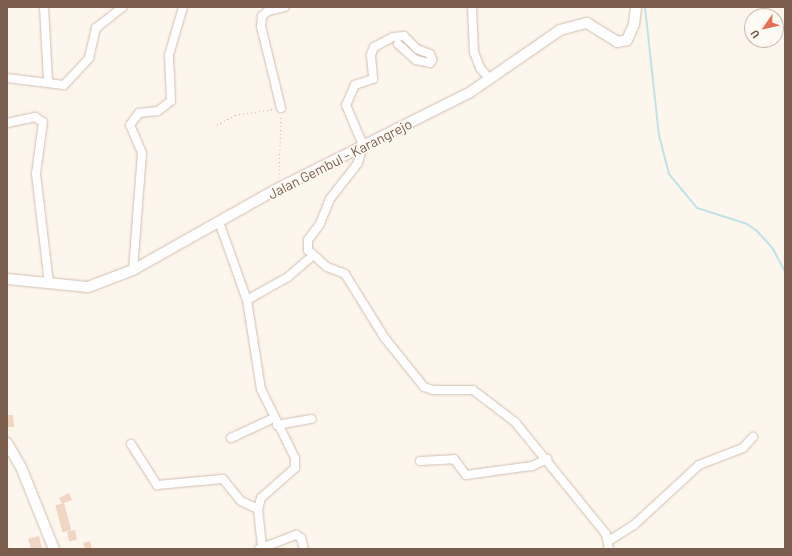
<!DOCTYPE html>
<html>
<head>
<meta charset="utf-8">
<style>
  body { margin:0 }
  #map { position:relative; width:792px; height:556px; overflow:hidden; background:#fdf6ec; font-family:Barlow,sans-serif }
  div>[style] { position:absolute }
  .stream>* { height:2px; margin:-1px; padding:0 1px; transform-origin:1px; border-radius:1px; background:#bfe3e8 }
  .building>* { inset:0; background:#f3d5c3; transform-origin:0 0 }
  .path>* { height:1px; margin-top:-0.5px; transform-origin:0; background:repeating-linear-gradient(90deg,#d9b8a5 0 1px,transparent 0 4px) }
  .roads { filter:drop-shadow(0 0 1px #d1beb0) drop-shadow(0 0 1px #d1beb0) }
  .minor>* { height:8px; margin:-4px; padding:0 4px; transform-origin:4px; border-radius:4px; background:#fff }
  .tertiary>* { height:10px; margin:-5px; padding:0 5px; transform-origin:5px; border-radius:5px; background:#fff }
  span { translate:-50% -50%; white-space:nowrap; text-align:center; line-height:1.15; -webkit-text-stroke:3.5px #fffaf3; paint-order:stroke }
  .street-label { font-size:14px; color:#7a5c4d }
  .frame { position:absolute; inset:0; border:8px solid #7a5c4d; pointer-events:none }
  .north { position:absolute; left:744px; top:8px; width:40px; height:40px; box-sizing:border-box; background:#fffaf3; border:1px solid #cabbb1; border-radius:50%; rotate:236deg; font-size:11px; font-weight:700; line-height:16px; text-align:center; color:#7a5c4d }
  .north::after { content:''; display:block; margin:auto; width:14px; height:18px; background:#e76f51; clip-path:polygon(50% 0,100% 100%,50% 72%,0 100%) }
</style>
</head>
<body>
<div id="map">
  <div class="stream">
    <i style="left:645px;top:7px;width:129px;rotate:83.8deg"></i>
    <i style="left:659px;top:135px;width:40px;rotate:75.6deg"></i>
    <i style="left:669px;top:174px;width:44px;rotate:50.5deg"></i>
    <i style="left:697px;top:208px;width:52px;rotate:17.7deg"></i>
    <i style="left:747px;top:224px;width:12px;rotate:35deg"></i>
    <i style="left:757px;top:231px;width:24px;rotate:48deg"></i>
    <i style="left:773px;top:249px;width:26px;rotate:62deg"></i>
  </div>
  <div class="building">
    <i style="clip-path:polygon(7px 415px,13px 415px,14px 427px,7px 427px)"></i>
    <i style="clip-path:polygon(69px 493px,72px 500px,62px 504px,59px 498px)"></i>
    <i style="left:64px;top:503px;width:28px;height:9px;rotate:75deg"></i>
    <i style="left:75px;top:530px;width:10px;height:8px;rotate:79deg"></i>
    <i style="clip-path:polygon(39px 536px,42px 549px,31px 549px,28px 539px)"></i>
    <i style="clip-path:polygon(90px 541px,92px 549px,85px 549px,83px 543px)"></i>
  </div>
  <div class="path">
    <i style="left:217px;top:125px;width:21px;rotate:-29deg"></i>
    <i style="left:235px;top:115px;width:39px;rotate:-9deg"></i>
    <i style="left:279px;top:178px;width:62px;rotate:-88.2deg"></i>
  </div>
  <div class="roads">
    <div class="minor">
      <i style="left:44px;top:7px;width:75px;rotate:86.9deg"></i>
      <i style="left:472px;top:7px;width:45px;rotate:87.5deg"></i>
      <i style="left:474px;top:52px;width:17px;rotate:69deg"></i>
      <i style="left:480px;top:68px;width:15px;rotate:48deg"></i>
      <i style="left:398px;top:44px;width:24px;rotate:42deg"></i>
      <i style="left:416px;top:60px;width:14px;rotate:12deg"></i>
      <i style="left:430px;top:63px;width:4px;rotate:-56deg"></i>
      <i style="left:432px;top:60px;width:6px;rotate:-108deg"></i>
      <i style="left:430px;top:54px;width:14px;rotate:-159deg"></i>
      <i style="left:417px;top:49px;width:18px;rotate:-135deg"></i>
      <i style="left:404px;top:36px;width:11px;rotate:175deg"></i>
      <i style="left:393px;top:37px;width:21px;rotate:152deg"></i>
      <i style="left:374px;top:47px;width:9px;rotate:111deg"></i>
      <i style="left:371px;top:55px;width:24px;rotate:85deg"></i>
      <i style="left:373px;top:79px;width:19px;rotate:162deg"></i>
      <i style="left:355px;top:85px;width:22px;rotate:114deg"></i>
      <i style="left:346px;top:105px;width:43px;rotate:67deg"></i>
      <i style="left:363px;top:145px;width:19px;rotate:106deg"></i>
      <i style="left:358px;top:163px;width:46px;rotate:127.9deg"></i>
      <i style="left:330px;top:199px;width:27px;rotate:112deg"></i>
      <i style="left:320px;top:224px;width:20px;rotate:127deg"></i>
      <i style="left:308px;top:240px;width:10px;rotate:90deg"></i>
      <i style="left:308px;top:250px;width:25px;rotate:42deg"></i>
      <i style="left:327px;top:267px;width:19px;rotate:21deg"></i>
      <i style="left:345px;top:274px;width:74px;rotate:58.2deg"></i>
      <i style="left:384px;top:337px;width:64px;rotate:51.3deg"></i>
      <i style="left:424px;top:387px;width:9px;rotate:18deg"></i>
      <i style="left:433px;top:390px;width:40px"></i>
      <i style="left:473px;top:390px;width:53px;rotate:37.3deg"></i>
      <i style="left:515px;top:422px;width:144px;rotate:50.9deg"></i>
      <i style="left:606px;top:534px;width:15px;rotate:79deg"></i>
      <i style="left:7px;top:78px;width:57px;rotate:7deg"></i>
      <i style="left:64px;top:85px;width:37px;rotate:-47deg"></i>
      <i style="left:89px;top:58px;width:31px;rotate:-77deg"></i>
      <i style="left:96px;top:28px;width:34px;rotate:-38deg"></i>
      <i style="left:281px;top:108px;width:84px;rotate:-103.7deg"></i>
      <i style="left:261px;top:26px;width:10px;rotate:-84deg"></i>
      <i style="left:262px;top:16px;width:8px;rotate:-40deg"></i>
      <i style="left:268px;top:11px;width:17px;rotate:-13deg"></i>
      <i style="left:7px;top:123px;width:29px;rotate:-12deg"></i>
      <i style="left:35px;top:117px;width:9px;rotate:32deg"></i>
      <i style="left:43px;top:122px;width:52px;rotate:97.7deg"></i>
      <i style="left:36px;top:174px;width:110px;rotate:83.2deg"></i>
      <i style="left:219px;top:222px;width:83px;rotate:70.3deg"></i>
      <i style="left:247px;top:300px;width:90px;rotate:81.1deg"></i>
      <i style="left:261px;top:389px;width:77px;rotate:63.8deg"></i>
      <i style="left:295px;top:458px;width:10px;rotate:90deg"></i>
      <i style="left:295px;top:468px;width:45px;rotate:138.6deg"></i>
      <i style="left:261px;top:498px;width:11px;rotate:105deg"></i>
      <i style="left:258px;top:509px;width:38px;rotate:84deg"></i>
      <i style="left:133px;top:270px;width:117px;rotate:-85.6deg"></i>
      <i style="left:142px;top:153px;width:30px;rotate:-113deg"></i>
      <i style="left:130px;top:125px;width:15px;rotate:-53deg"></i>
      <i style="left:139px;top:113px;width:19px;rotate:-6deg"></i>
      <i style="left:158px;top:111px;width:16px;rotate:-38deg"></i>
      <i style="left:171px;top:101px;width:46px;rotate:-92.5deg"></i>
      <i style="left:169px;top:55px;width:50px;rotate:-73.7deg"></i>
      <i style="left:247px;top:300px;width:47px;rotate:-29.3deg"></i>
      <i style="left:288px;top:277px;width:32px;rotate:-41deg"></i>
      <i style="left:277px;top:425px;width:35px;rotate:-10deg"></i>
      <i style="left:231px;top:438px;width:47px;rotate:-24.9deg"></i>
      <i style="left:131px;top:444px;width:49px;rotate:57.6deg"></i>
      <i style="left:157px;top:485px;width:66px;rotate:-5.2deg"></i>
      <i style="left:223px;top:479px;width:28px;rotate:51deg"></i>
      <i style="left:241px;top:501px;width:19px;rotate:25deg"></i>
      <i style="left:420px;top:461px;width:34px;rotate:-3deg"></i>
      <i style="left:454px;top:459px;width:20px;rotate:53deg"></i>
      <i style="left:466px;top:475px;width:67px;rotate:-7.8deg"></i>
      <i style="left:532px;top:466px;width:17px;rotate:-25deg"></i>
      <i style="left:610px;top:540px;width:28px;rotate:-32deg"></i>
      <i style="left:634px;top:525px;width:88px;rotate:-42.7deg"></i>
      <i style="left:699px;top:465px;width:47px;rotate:-21.1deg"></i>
      <i style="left:743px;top:448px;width:15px;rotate:-48deg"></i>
      <i style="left:259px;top:549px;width:40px;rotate:-21deg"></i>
      <i style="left:296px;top:535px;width:6px;rotate:31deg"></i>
      <i style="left:301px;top:538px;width:11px;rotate:75deg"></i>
    </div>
    <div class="tertiary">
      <i style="left:7px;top:279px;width:81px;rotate:5.6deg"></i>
      <i style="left:88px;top:287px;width:48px;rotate:-20.7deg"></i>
      <i style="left:133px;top:270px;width:163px;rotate:-29.4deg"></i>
      <i style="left:275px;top:190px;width:217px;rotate:-26.6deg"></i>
      <i style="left:469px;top:93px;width:111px;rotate:-34.7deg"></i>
      <i style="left:560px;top:30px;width:28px;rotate:-15deg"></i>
      <i style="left:587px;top:23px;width:36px;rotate:32deg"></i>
      <i style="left:617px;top:42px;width:10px;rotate:-11deg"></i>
      <i style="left:627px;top:40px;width:17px;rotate:-66deg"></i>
      <i style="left:634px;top:24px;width:17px;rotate:-83deg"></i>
      <i style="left:7px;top:443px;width:28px;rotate:60deg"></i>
      <i style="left:21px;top:467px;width:88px;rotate:68.1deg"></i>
    </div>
  </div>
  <div class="street-label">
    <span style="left:340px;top:159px;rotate:-27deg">Jalan Gembul - Karangrejo</span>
  </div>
  <div class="frame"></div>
  <div class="north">U</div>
</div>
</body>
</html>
